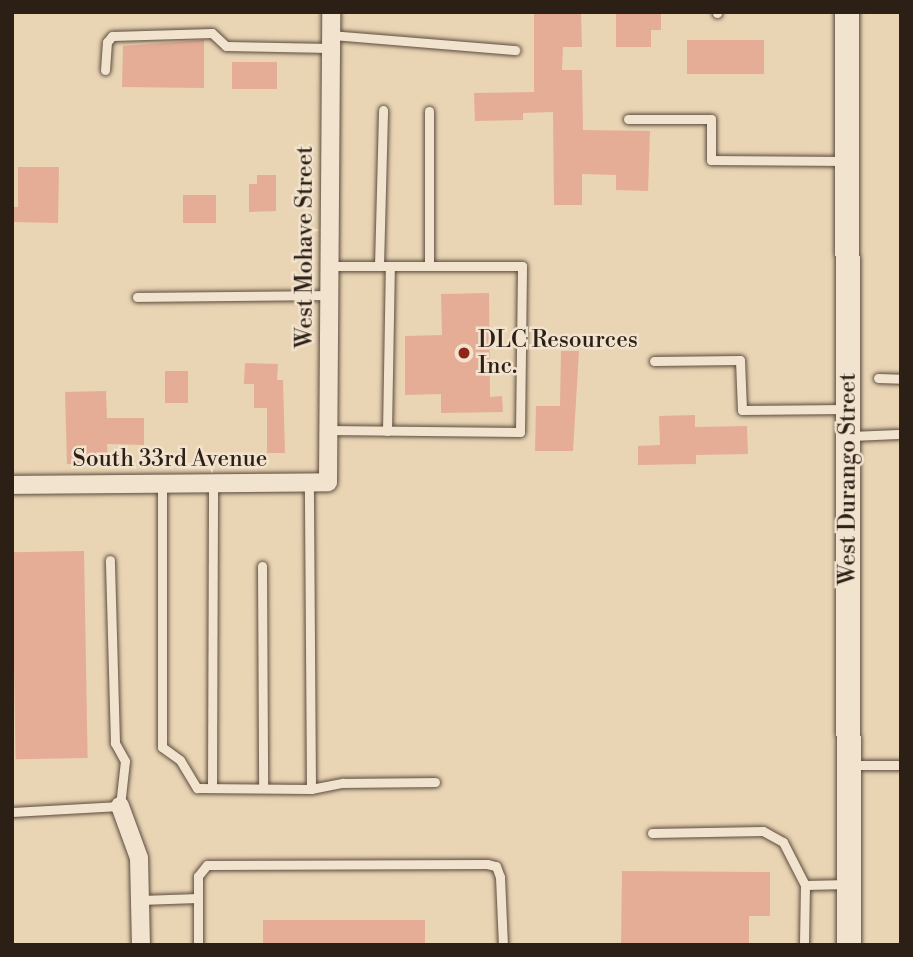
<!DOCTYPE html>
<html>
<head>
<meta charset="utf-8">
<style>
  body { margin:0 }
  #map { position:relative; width:913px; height:957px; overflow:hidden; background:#e9d4b4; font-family:"Libre Bodoni",serif }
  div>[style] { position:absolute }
  .building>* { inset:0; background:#e5ad96; transform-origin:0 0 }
  .roads { filter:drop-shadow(0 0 2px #5b4c3e) drop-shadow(0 0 2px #5b4c3e) }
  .lane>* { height:9px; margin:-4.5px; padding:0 4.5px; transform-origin:4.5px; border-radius:4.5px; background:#f1e3ce }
  .street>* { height:18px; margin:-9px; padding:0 9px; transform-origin:9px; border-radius:9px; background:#f1e3ce }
  .secondary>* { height:24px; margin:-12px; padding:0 12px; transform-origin:12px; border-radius:12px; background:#f1e3ce }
  .dots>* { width:19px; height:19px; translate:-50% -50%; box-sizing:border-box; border:4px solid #f1e3ce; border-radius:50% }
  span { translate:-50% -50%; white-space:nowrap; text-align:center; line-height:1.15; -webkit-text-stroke:5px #f1e3ce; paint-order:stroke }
  .street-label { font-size:23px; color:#2c1f16 }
  .poi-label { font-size:23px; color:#2c1f16 }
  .left { translate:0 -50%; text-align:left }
  .frame { position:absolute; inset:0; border:14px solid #2c1f16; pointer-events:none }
</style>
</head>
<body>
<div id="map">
  <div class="building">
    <i style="clip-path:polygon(534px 12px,581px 12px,582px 47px,563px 47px,562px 70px,582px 70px,583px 130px,650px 131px,648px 191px,616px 190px,616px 175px,582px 174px,582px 205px,554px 205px,553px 112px,523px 113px,523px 120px,475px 121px,474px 93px,534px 92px)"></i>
    <i style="clip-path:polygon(616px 12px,661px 12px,661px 30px,651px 30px,651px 47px,616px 47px)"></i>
    <i style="clip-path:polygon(204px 40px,204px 88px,122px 87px,123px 46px)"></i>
    <i style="left:687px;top:40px;width:77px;height:34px"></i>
    <i style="left:232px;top:62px;width:45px;height:27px"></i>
    <i style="clip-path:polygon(18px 167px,59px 167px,58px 223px,12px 222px,12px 207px,18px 207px)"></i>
    <i style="clip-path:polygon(257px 175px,276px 175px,276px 211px,249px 212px,249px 184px,257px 184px)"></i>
    <i style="left:216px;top:195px;width:28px;height:33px;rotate:90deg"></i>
    <i style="clip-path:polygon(489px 293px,490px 397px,502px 396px,503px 412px,441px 413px,441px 394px,405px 395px,405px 336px,442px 335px,441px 294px)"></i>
    <i style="clip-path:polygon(561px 351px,579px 351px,573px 451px,535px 451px,536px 406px,560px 406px)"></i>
    <i style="clip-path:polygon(245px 363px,278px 364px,277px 380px,283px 380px,285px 453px,267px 453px,267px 408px,254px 408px,254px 384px,244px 384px)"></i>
    <i style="left:165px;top:371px;width:23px;height:32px"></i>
    <i style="clip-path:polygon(106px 391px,107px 418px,144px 418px,144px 445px,107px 444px,108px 463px,67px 464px,65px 392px)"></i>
    <i style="clip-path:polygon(695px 415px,695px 427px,747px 426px,748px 454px,696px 455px,696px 464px,638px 465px,638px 446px,660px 445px,659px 416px)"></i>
    <i style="left:84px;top:551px;width:207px;height:72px;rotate:89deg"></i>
    <i style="clip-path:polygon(622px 871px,770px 872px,770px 916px,749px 916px,749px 945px,621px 945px)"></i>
    <i style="left:263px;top:920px;width:162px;height:25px"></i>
  </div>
  <div class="roads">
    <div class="lane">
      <i style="left:717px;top:13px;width:1px;rotate:-90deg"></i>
      <i style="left:331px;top:35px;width:185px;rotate:4.7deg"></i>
      <i style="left:105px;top:70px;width:28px;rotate:-86deg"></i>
      <i style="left:107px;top:42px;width:8px;rotate:-50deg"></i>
      <i style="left:112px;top:36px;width:100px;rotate:-1.7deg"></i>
      <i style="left:212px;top:33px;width:19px;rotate:43deg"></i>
      <i style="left:226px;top:46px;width:104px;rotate:1.1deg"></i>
      <i style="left:628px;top:119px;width:83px"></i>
      <i style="left:711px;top:119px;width:41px;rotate:90deg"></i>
      <i style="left:711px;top:160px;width:134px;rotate:0.4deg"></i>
      <i style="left:379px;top:266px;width:156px;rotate:-88.5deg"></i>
      <i style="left:429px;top:266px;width:155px;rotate:-90deg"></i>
      <i style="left:137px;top:297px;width:192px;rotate:-0.6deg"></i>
      <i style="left:654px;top:361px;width:86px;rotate:-0.7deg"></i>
      <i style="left:740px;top:360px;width:50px;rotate:87.7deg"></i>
      <i style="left:742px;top:410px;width:104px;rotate:-0.6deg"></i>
      <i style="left:878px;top:378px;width:23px;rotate:2deg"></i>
      <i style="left:328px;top:430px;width:192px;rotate:0.6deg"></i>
      <i style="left:520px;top:432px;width:166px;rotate:-89.3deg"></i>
      <i style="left:522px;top:266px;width:193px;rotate:180deg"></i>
      <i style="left:387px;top:431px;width:165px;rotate:-89deg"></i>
      <i style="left:851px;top:436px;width:47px;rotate:-2.4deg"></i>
      <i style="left:162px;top:483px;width:264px;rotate:90deg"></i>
      <i style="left:162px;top:747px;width:22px;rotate:36deg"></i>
      <i style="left:180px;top:760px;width:33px;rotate:59deg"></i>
      <i style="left:197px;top:788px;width:114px;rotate:0.5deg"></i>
      <i style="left:311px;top:789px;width:307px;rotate:-90.4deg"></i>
      <i style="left:262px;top:566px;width:222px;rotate:89.7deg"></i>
      <i style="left:850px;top:765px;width:51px"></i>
      <i style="left:212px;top:788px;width:304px;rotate:-89.8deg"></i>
      <i style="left:311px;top:789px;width:33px;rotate:-11deg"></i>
      <i style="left:343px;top:783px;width:92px;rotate:-0.6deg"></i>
      <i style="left:12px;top:812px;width:108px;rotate:-3.2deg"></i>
      <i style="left:120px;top:806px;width:45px;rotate:-83.7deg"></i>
      <i style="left:125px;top:761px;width:21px;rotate:-119deg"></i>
      <i style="left:115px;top:743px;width:183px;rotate:-91.6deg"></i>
      <i style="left:652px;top:833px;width:111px;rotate:-1deg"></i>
      <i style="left:763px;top:831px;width:23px;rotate:29deg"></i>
      <i style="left:783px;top:842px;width:48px;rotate:62.9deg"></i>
      <i style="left:805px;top:885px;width:60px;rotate:91deg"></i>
      <i style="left:805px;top:885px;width:44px;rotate:-1.3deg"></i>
      <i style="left:140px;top:900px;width:58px;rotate:-2deg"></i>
      <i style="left:198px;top:945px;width:69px;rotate:-90deg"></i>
      <i style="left:198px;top:876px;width:14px;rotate:-51deg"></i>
      <i style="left:207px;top:865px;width:280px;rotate:-0.2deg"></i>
      <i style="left:487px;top:864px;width:9px;rotate:13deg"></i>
      <i style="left:496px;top:866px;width:12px;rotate:70deg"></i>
      <i style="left:500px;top:877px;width:68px;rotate:87.5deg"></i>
    </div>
    <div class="street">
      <i style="left:12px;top:485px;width:316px;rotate:-0.5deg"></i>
      <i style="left:328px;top:482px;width:470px;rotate:-89.6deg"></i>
      <i style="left:120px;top:806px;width:55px;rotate:69.9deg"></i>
      <i style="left:139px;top:858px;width:87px;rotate:88.7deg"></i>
    </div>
    <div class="secondary">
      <i style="left:847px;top:12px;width:933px;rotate:89.88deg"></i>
    </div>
  </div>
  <div class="dots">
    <i style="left:464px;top:353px;background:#8f2418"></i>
  </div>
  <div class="street-label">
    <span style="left:305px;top:247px;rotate:-90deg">West Mohave Street</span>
    <span style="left:170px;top:459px">South 33rd Avenue</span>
    <span style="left:848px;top:479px;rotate:-90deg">West Durango Street</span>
  </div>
  <div class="poi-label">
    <span class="left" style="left:478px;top:353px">DLC Resources<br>Inc.</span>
  </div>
  <div class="frame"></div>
</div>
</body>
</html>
